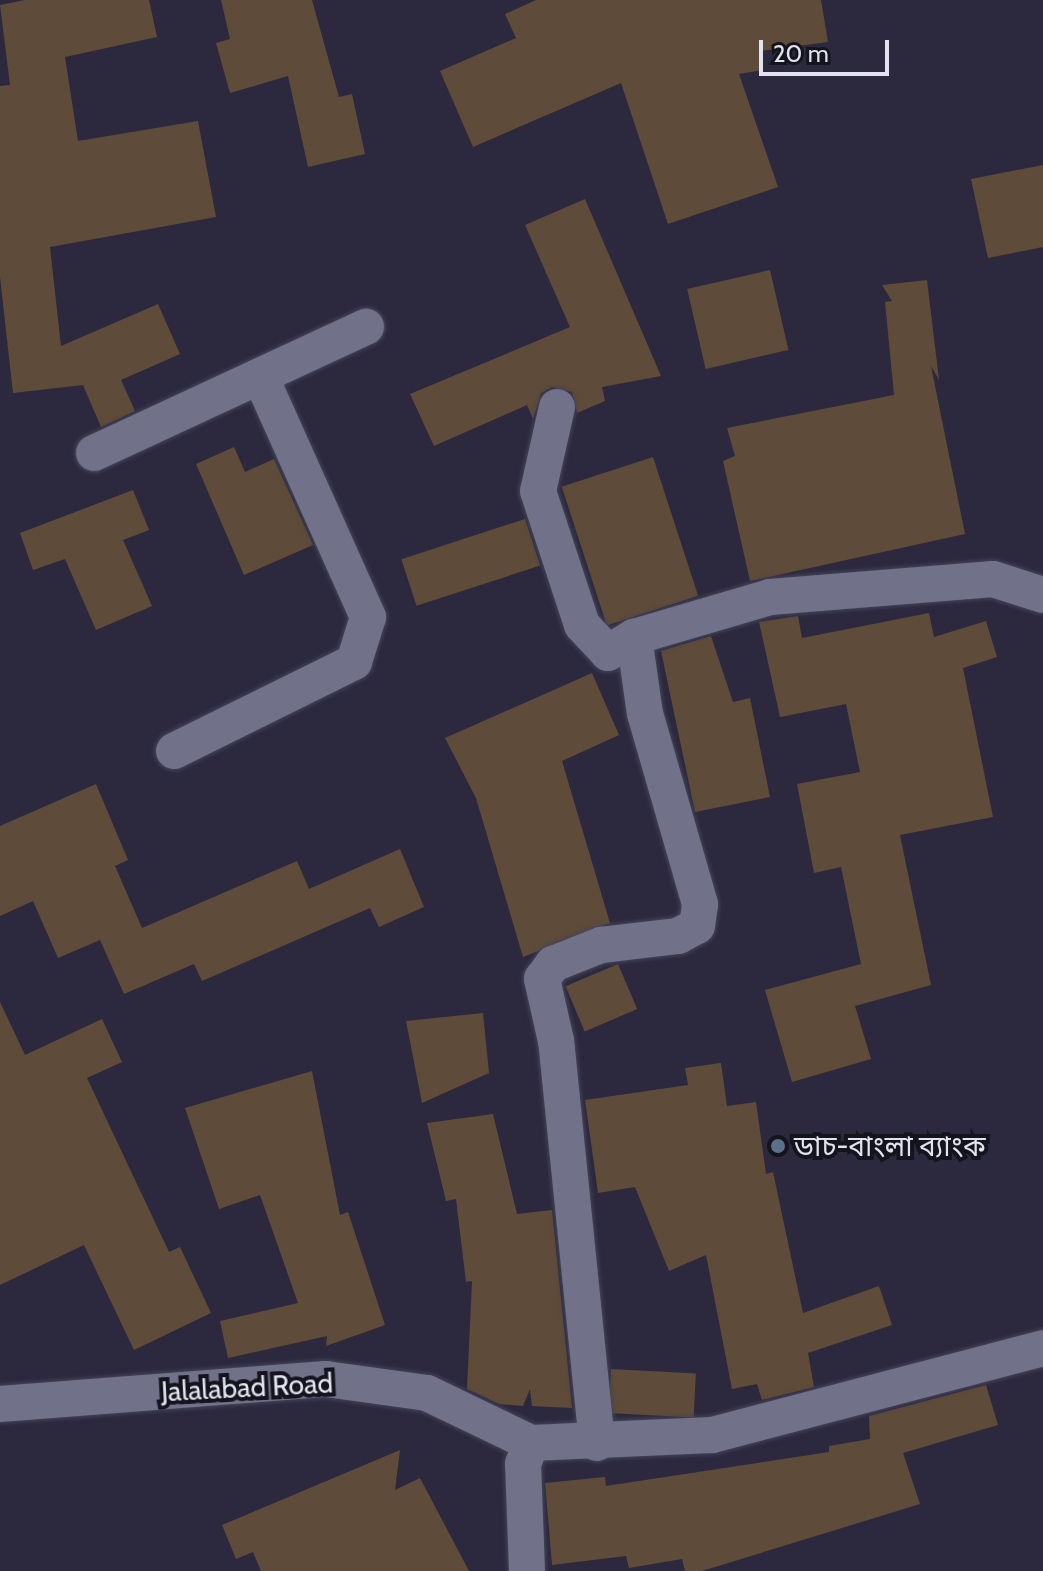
<!DOCTYPE html>
<html>
<head>
<meta charset="utf-8">
<style>
  body { margin:0 }
  #map { position:relative; width:1043px; height:1571px; overflow:hidden; background:#2c293f; font-family:Cabin,"Noto Sans Bengali",sans-serif }
  div>[style] { position:absolute }
  .building>* { inset:0; background:#5f4b39; transform-origin:0 0 }
  .roads { filter:drop-shadow(0 0 2px #454456) drop-shadow(0 0 2px #454456) }
  .street>* { height:36px; margin:-18px; padding:0 18px; transform-origin:18px; border-radius:18px; background:#72718a }
  .dots>* { width:22px; height:22px; translate:-50% -50%; box-sizing:border-box; border:4px solid #14141d; border-radius:50% }
  span { translate:-50% -50%; white-space:nowrap; text-align:center; line-height:1.15; -webkit-text-stroke:8px #14141d; paint-order:stroke }
  .poi-label { font-size:28px; color:#e2e2f0 }
  .left { translate:0 -50%; text-align:left }
  .street-label { font-size:28px; color:#e2e2f0 }
  .scale { position:absolute; left:759px; top:40px; width:130px; height:36px; box-sizing:border-box; border:4px solid #e2e2f0; border-top:0; padding-left:10px; font-size:24px; line-height:28px; white-space:nowrap; color:#e2e2f0; -webkit-text-stroke:6px #14141d; paint-order:stroke }
</style>
</head>
<body>
<div id="map">
  <div class="building">
    <i style="clip-path:polygon(25px 0,149px 0,157px 37px,65px 57px,78px 141px,198px 121px,216px 217px,50px 247px,61px 346px,158px 304px,180px 354px,121px 380px,135px 411px,101px 427px,83px 385px,13px 393px,0 277px,0 86px,10px 85px,0 5px)"></i>
    <i style="clip-path:polygon(221px 0,312px 0,339px 97px,352px 94px,365px 154px,308px 167px,288px 76px,230px 93px,216px 43px,230px 39px)"></i>
    <i style="clip-path:polygon(536px 0,821px 0,828px 42px,760px 51px,763px 70px,739px 74px,778px 187px,668px 224px,621px 83px,473px 147px,440px 71px,516px 38px,505px 14px)"></i>
    <i style="clip-path:polygon(1043px 165px,1043px 247px,988px 258px,971px 179px)"></i>
    <i style="clip-path:polygon(585px 199px,661px 376px,602px 387px,605px 401px,577px 413px,572px 392px,552px 387px,541px 393px,533px 419px,527px 405px,434px 446px,410px 394px,570px 327px,525px 225px)"></i>
    <i style="left:770px;top:270px;width:82px;height:85px;rotate:77deg"></i>
    <i style="clip-path:polygon(927px 280px,939px 380px,931px 366px,965px 534px,750px 581px,723px 461px,735px 456px,727px 428px,894px 395px,885px 302px,892px 301px,882px 285px)"></i>
    <i style="clip-path:polygon(234px 447px,245px 472px,274px 459px,313px 545px,244px 575px,196px 464px)"></i>
    <i style="left:653px;top:457px;width:146px;height:96px;rotate:72deg"></i>
    <i style="clip-path:polygon(133px 490px,149px 530px,123px 540px,152px 606px,96px 630px,65px 559px,33px 570px,20px 533px)"></i>
    <i style="left:525px;top:519px;width:49px;height:130px;rotate:72deg"></i>
    <i style="clip-path:polygon(929px 613px,934px 637px,986px 621px,997px 657px,963px 668px,993px 817px,900px 835px,931px 985px,855px 1006px,871px 1059px,792px 1082px,765px 990px,861px 964px,841px 867px,814px 873px,797px 784px,860px 772px,846px 704px,780px 717px,759px 622px,798px 616px,802px 638px)"></i>
    <i style="clip-path:polygon(711px 636px,733px 702px,750px 698px,770px 797px,695px 812px,661px 651px)"></i>
    <i style="clip-path:polygon(592px 673px,619px 735px,562px 761px,610px 923px,523px 957px,476px 798px,445px 738px)"></i>
    <i style="clip-path:polygon(96px 784px,128px 860px,115px 866px,142px 928px,297px 861px,309px 889px,400px 849px,424px 907px,379px 927px,370px 908px,202px 981px,194px 964px,124px 994px,100px 940px,58px 958px,33px 901px,0 916px,0 826px)"></i>
    <i style="left:618px;top:964px;width:49px;height:57px;rotate:67deg"></i>
    <i style="clip-path:polygon(0 1002px,25px 1055px,102px 1019px,122px 1062px,87px 1078px,169px 1252px,180px 1247px,211px 1313px,134px 1350px,84px 1245px,0 1285px)"></i>
    <i style="clip-path:polygon(483px 1013px,489px 1073px,422px 1103px,406px 1021px)"></i>
    <i style="clip-path:polygon(721px 1063px,727px 1106px,756px 1102px,766px 1174px,773px 1172px,803px 1313px,879px 1286px,892px 1325px,808px 1353px,814px 1387px,762px 1400px,757px 1384px,732px 1389px,706px 1255px,669px 1271px,635px 1187px,598px 1193px,585px 1100px,688px 1085px,685px 1068px)"></i>
    <i style="clip-path:polygon(312px 1071px,340px 1215px,348px 1212px,385px 1325px,326px 1346px,327px 1336px,228px 1358px,220px 1321px,298px 1303px,260px 1195px,219px 1209px,185px 1108px)"></i>
    <i style="clip-path:polygon(493px 1114px,517px 1214px,552px 1210px,572px 1408px,532px 1406px,530px 1389px,523px 1406px,499px 1404px,467px 1389px,472px 1281px,466px 1282px,456px 1199px,446px 1201px,427px 1123px)"></i>
    <i style="left:611px;top:1369px;width:85px;height:44px;rotate:3deg"></i>
    <i style="clip-path:polygon(986px 1385px,998px 1425px,903px 1453px,920px 1504px,702px 1571px,685px 1571px,682px 1559px,629px 1568px,626px 1556px,552px 1565px,545px 1483px,605px 1477px,606px 1486px,829px 1452px,829px 1446px,870px 1439px,869px 1416px)"></i>
    <i style="clip-path:polygon(400px 1450px,395px 1490px,420px 1478px,469px 1571px,261px 1571px,253px 1552px,236px 1559px,222px 1525px)"></i>
  </div>
  <div class="roads">
    <div class="street">
      <i style="left:557px;top:407px;width:86px;rotate:102.7deg"></i>
      <i style="left:538px;top:491px;width:141px;rotate:71.8deg"></i>
      <i style="left:582px;top:625px;width:38px;rotate:47deg"></i>
      <i style="left:608px;top:653px;width:31px;rotate:-32deg"></i>
      <i style="left:94px;top:453px;width:300px;rotate:-24.9deg"></i>
      <i style="left:174px;top:751px;width:201px;rotate:-26.3deg"></i>
      <i style="left:354px;top:662px;width:47px;rotate:-72.7deg"></i>
      <i style="left:368px;top:617px;width:264px;rotate:-114.1deg"></i>
      <i style="left:0;top:1404px;width:327px;rotate:-4.4deg"></i>
      <i style="left:326px;top:1379px;width:102px;rotate:7.9deg"></i>
      <i style="left:427px;top:1393px;width:115px;rotate:25.7deg"></i>
      <i style="left:531px;top:1443px;width:181px;rotate:-2.5deg"></i>
      <i style="left:712px;top:1435px;width:342px;rotate:-14.7deg"></i>
      <i style="left:597px;top:1443px;width:404px;rotate:-95.8deg"></i>
      <i style="left:556px;top:1041px;width:64px;rotate:-102.7deg"></i>
      <i style="left:542px;top:979px;width:19px;rotate:-54deg"></i>
      <i style="left:553px;top:964px;width:52px;rotate:-21.6deg"></i>
      <i style="left:601px;top:945px;width:78px;rotate:-6.7deg"></i>
      <i style="left:678px;top:936px;width:21px;rotate:-28deg"></i>
      <i style="left:697px;top:926px;width:22px;rotate:-82deg"></i>
      <i style="left:700px;top:904px;width:198px;rotate:-106.1deg"></i>
      <i style="left:645px;top:714px;width:78px;rotate:-98.1deg"></i>
      <i style="left:634px;top:637px;width:142px;rotate:-16.4deg"></i>
      <i style="left:770px;top:597px;width:224px;rotate:-4.6deg"></i>
      <i style="left:993px;top:579px;width:52px;rotate:17.7deg"></i>
      <i style="left:527px;top:1571px;width:107px;rotate:-92.1deg"></i>
      <i style="left:523px;top:1464px;width:22px;rotate:-69deg"></i>
    </div>
  </div>
  <div class="dots">
    <i style="left:778px;top:1146px;background:#5c6f8a"></i>
  </div>
  <div class="poi-label">
    <span class="left" style="left:794px;top:1146px">ডাচ-বাংলা ব্যাংক</span>
  </div>
  <div class="street-label">
    <span style="left:247px;top:1387px;rotate:-3deg">Jalalabad Road</span>
  </div>
  <div class="scale">20 m</div>
</div>
</body>
</html>
